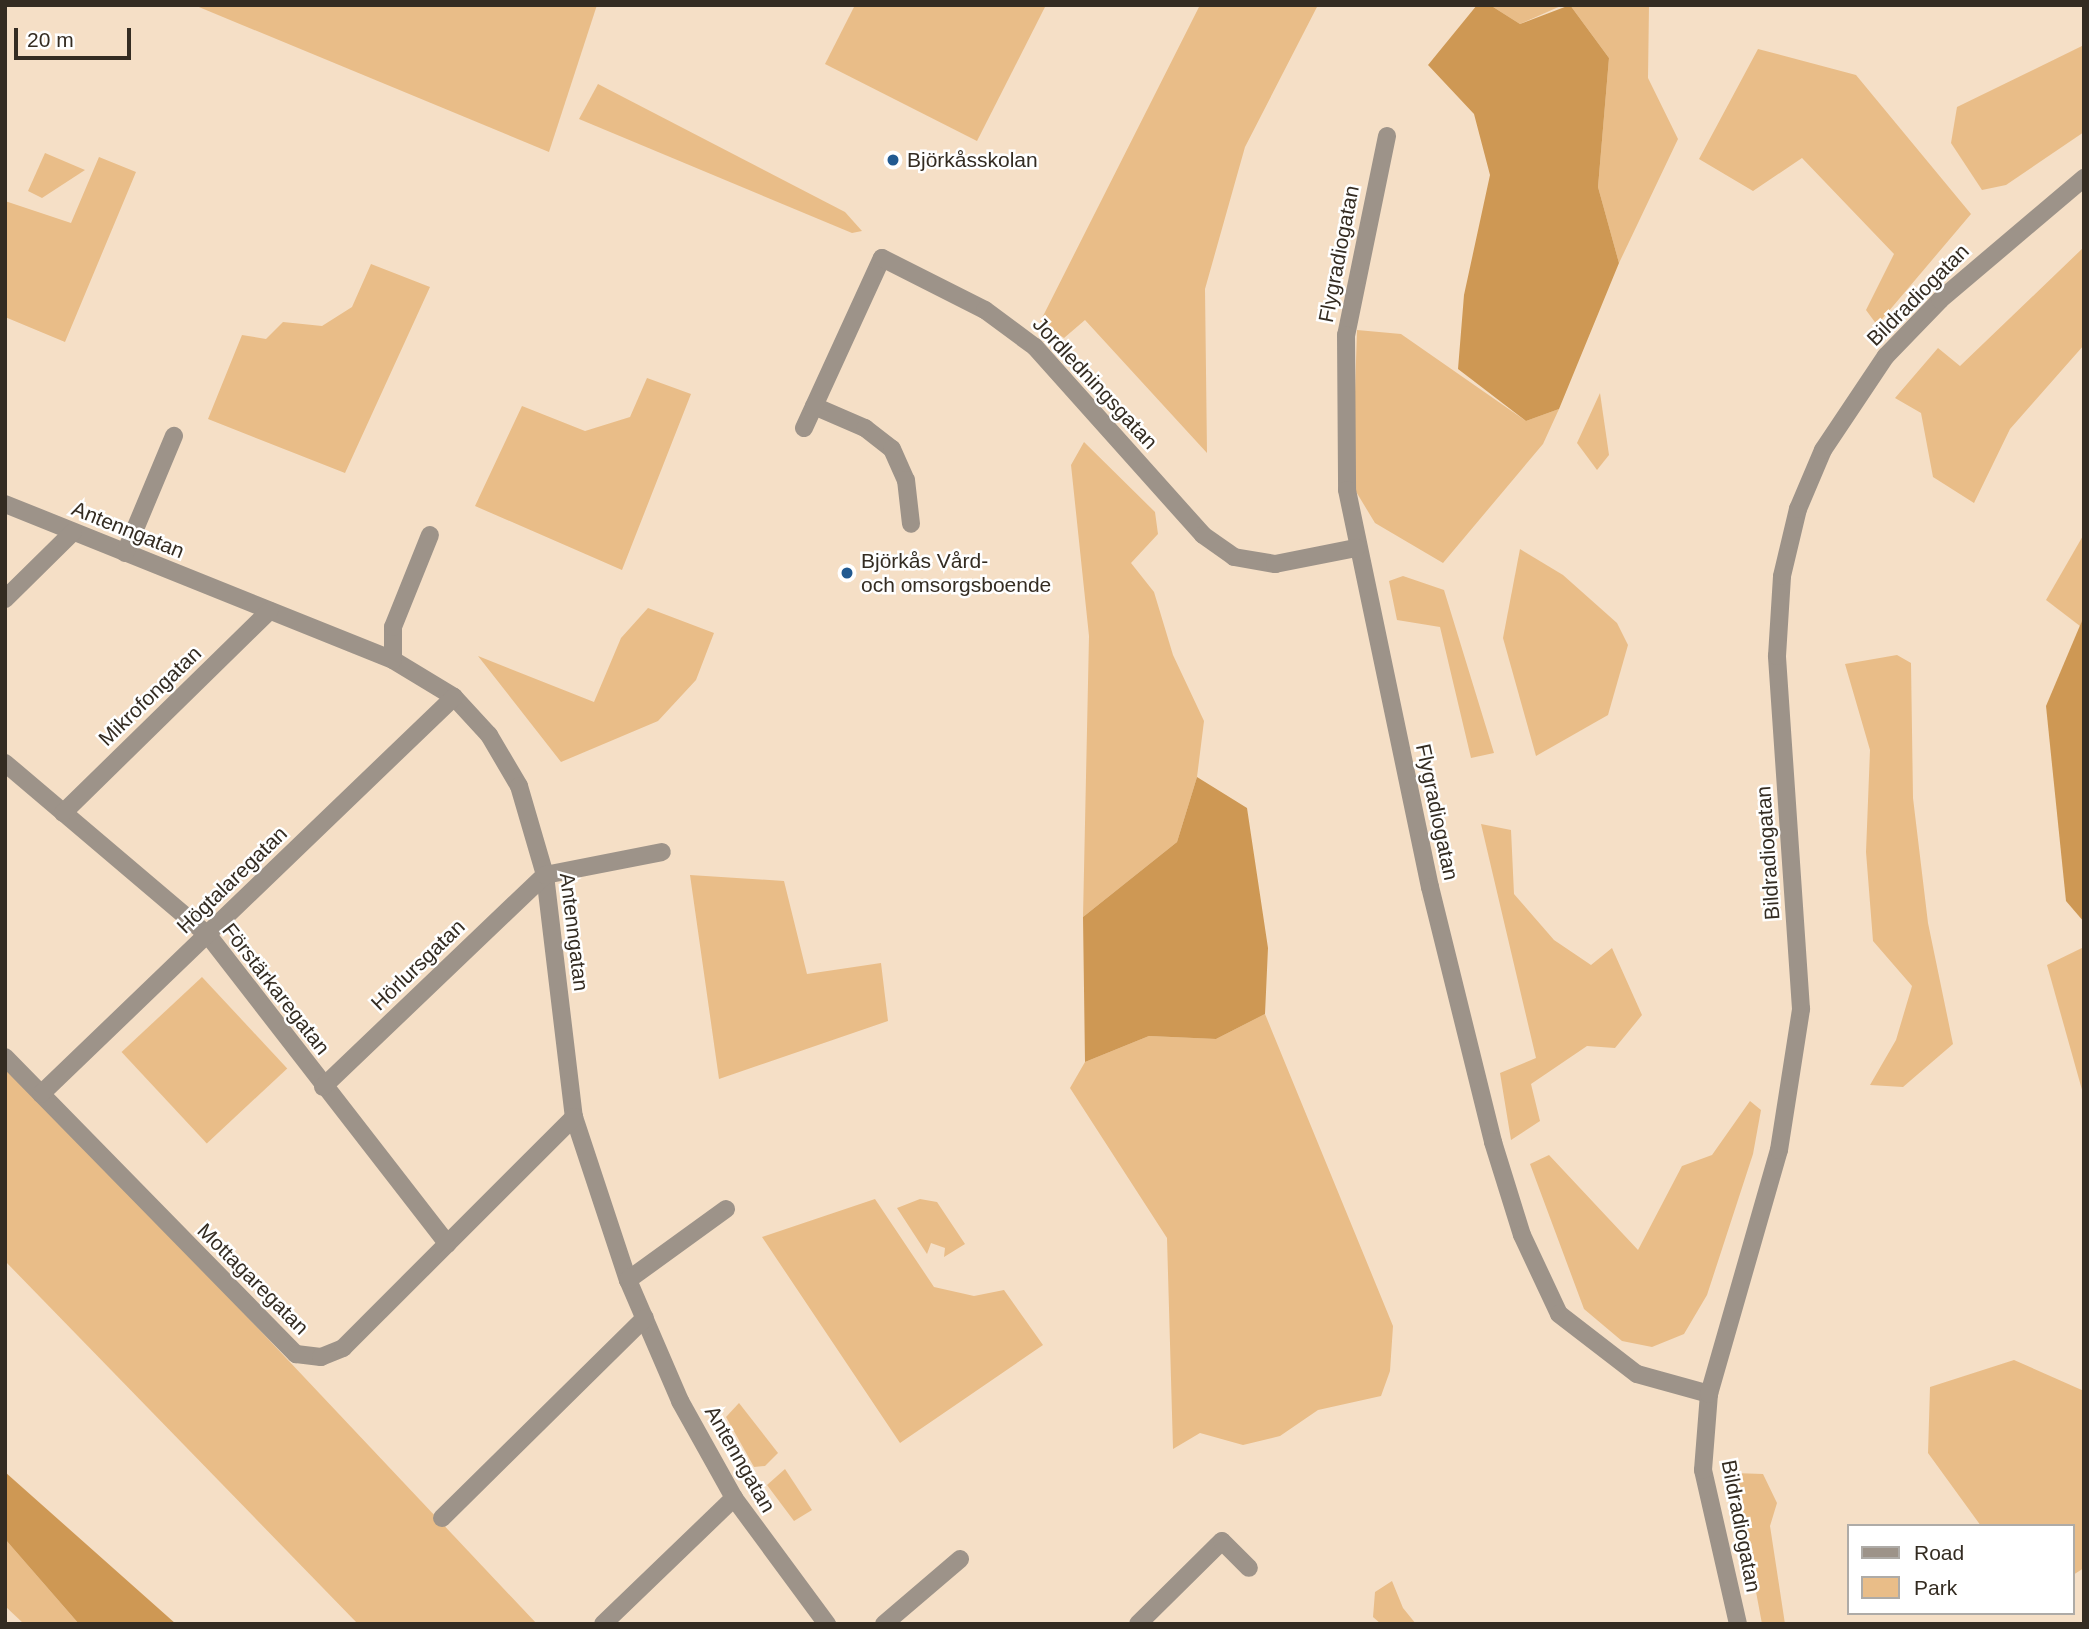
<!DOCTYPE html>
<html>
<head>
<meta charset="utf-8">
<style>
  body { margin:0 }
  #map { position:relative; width:2089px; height:1629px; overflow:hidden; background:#f5dfc6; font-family:Arial,sans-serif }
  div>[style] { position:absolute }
  .green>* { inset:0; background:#e9bd88; transform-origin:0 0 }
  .forest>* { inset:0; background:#ce9854 }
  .minor>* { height:18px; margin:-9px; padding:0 9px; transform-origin:9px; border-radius:9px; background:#9d9389 }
  .dots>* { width:19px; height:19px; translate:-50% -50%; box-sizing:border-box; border:4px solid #fff; border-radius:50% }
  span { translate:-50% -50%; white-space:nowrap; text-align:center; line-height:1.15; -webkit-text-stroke:5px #fff; paint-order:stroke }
  .poi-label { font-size:21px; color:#342c22 }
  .left { translate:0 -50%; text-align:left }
  .street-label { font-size:21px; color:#342c22 }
  .frame { position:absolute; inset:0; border:7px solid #342c22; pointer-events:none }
  .legend { position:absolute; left:1847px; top:1524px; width:228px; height:91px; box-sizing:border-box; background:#fff; border:2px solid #aeaba7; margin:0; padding:9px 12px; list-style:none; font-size:21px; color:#342c22 }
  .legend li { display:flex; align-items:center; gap:14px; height:35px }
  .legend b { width:35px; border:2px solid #aeaba7 }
  .scale { position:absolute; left:14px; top:28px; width:117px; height:32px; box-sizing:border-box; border:4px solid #342c22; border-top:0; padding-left:9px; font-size:21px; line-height:24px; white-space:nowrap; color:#342c22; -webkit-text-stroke:5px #fff; paint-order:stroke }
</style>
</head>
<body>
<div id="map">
  <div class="green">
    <i style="clip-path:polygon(194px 5px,597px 5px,549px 152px)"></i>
    <i style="clip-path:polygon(855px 5px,1046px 5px,977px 141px,825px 64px)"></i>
    <i style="clip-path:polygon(1200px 5px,1318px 5px,1245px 147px,1205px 289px,1207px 453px,1085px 320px,1064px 338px,1040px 322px)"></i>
    <i style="clip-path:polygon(1490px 5px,1563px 5px,1520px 24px)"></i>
    <i style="clip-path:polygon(1570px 5px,1649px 5px,1648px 78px,1678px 139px,1619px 263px,1598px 187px,1609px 58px)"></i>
    <i style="clip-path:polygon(2084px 45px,2084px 132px,2006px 185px,1982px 190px,1951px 143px,1957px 107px)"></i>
    <i style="clip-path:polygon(1758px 49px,1856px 75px,1971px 214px,1877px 325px,1866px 310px,1894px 254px,1802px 158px,1753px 191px,1699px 159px)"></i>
    <i style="clip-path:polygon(598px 84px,845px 212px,862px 231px,852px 233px,579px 119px)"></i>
    <i style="clip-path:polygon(45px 153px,85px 170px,42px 198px,28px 191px)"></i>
    <i style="clip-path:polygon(99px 157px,136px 172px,65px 342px,5px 317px,5px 201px,71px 223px)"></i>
    <i style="clip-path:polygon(2084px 247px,2084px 345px,2010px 429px,1974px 503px,1933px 477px,1921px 413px,1895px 398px,1938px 348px,1960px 366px)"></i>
    <i style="clip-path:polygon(371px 264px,430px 287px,345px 473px,208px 419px,242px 335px,266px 339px,283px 322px,322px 326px,352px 307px)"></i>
    <i style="clip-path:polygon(1357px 330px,1401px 334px,1526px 421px,1559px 409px,1543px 444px,1443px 563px,1375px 523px,1352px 485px)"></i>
    <i style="clip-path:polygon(647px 378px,691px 394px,622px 570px,475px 506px,522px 406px,585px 431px,630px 417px)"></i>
    <i style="clip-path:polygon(1600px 393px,1609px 455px,1597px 470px,1577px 443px)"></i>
    <i style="clip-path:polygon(1084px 442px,1155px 512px,1158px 534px,1131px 563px,1154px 592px,1173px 655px,1204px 721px,1197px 777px,1177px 842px,1083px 917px,1089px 636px,1071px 465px)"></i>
    <i style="clip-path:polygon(2084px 534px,2084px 616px,2080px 626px,2046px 600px)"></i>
    <i style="clip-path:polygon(1520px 549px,1563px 575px,1617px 623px,1628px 645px,1608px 715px,1536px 756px,1503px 638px)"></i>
    <i style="clip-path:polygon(1403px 576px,1444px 590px,1494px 753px,1471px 758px,1440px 627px,1397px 620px,1389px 581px)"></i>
    <i style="clip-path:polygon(648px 608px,714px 633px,696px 680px,658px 721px,561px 762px,478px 656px,594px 702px,621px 638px)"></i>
    <i style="clip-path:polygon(1897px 655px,1911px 663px,1913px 798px,1928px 923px,1953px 1044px,1903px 1087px,1870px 1085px,1896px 1040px,1912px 986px,1873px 941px,1866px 852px,1870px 750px,1845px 664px)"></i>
    <i style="clip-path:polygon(1481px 824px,1511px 830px,1514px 894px,1554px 940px,1591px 965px,1612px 948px,1642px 1015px,1615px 1048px,1587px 1046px,1531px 1084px,1540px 1121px,1511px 1140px,1500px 1073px,1536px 1058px)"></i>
    <i style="clip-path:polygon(690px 875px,784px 881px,807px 974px,881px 963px,888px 1021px,719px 1079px)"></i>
    <i style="clip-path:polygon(2084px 947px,2084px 1097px,2047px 965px)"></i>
    <i style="left:202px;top:977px;width:125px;height:110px;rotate:47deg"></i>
    <i style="clip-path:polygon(1265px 1014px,1393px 1326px,1390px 1371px,1381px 1396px,1318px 1410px,1280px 1436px,1243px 1445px,1200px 1433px,1173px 1449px,1167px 1238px,1070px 1088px,1085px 1062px,1149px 1036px,1216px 1039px)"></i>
    <i style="clip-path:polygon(5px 1060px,537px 1624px,358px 1624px,5px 1261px)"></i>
    <i style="clip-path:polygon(1750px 1101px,1761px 1110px,1753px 1154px,1707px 1295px,1684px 1334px,1652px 1347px,1622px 1341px,1584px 1309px,1530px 1164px,1549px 1155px,1638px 1250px,1682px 1166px,1712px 1155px)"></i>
    <i style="clip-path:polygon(875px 1199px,934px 1287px,974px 1296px,1004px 1290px,1043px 1345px,900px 1443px,762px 1237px)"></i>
    <i style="clip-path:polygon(920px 1199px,937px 1202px,965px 1244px,944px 1257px,945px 1248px,931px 1243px,927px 1254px,897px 1208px)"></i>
    <i style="clip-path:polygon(2014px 1360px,2084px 1391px,2084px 1568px,2073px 1575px,2073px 1526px,1981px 1526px,1928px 1453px,1930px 1387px)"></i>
    <i style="clip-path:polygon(739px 1403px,778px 1453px,765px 1466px,754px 1467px,726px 1417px)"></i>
    <i style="clip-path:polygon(785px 1469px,812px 1510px,794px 1521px,767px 1485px)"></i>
    <i style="clip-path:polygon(1734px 1473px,1763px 1474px,1777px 1503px,1770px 1526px,1785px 1624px,1762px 1624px)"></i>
    <i style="clip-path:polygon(5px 1539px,79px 1624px,24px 1624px,5px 1606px)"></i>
    <i style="clip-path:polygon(1392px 1581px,1403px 1608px,1416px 1624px,1381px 1624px,1373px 1617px,1375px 1592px)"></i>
  </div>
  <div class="forest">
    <i style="clip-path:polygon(1477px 5px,1490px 5px,1520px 24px,1570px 5px,1609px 58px,1598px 187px,1619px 263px,1559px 409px,1526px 421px,1458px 369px,1464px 295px,1490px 175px,1474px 114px,1428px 65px)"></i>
    <i style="clip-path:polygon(2084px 616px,2084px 922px,2066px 901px,2046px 706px)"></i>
    <i style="clip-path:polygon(1197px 777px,1247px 808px,1268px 948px,1265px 1014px,1216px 1039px,1149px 1036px,1085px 1062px,1083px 917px,1177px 842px)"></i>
    <i style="clip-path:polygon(5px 1472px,176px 1624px,79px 1624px,5px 1539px)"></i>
  </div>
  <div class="minor">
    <i style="left:1387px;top:136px;width:203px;rotate:101.6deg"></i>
    <i style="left:1346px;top:335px;width:155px;rotate:89.6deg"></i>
    <i style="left:1347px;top:490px;width:406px;rotate:78.2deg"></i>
    <i style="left:1430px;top:887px;width:263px;rotate:76.1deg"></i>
    <i style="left:1493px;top:1142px;width:97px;rotate:72.7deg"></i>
    <i style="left:1522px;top:1235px;width:87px;rotate:64.9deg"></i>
    <i style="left:1559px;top:1314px;width:98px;rotate:37.6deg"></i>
    <i style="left:1637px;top:1374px;width:75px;rotate:15.5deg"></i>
    <i style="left:814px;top:406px;width:56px;rotate:23.3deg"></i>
    <i style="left:865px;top:428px;width:34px;rotate:38deg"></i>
    <i style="left:892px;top:449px;width:34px;rotate:66deg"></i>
    <i style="left:906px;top:480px;width:44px;rotate:83.5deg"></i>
    <i style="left:804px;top:428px;width:187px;rotate:-65.4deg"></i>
    <i style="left:882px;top:258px;width:115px;rotate:26.8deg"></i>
    <i style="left:985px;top:310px;width:62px;rotate:36.5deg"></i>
    <i style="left:1035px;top:347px;width:252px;rotate:48.2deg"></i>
    <i style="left:1203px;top:535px;width:38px;rotate:35deg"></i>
    <i style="left:1234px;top:557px;width:42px;rotate:9.7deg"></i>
    <i style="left:1275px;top:564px;width:83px;rotate:-11.2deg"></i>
    <i style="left:5px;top:504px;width:418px;rotate:21.9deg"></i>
    <i style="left:393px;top:660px;width:71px;rotate:31.2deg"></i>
    <i style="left:454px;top:697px;width:52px;rotate:47.4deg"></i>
    <i style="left:489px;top:735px;width:59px;rotate:59.5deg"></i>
    <i style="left:519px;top:786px;width:93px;rotate:73.7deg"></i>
    <i style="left:545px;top:875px;width:244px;rotate:83.2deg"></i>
    <i style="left:574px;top:1117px;width:172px;rotate:71.7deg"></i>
    <i style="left:628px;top:1280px;width:132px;rotate:66.7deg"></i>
    <i style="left:680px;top:1401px;width:111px;rotate:60.9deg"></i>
    <i style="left:734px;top:1498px;width:157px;rotate:53.6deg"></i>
    <i style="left:125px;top:553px;width:127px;rotate:-67.3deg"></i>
    <i style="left:5px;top:599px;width:95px;rotate:-44.6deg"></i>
    <i style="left:393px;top:660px;width:33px;rotate:-90deg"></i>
    <i style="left:393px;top:627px;width:99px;rotate:-68.1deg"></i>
    <i style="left:5px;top:763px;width:266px;rotate:40.3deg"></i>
    <i style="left:208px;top:935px;width:391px;rotate:52.2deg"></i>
    <i style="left:63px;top:813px;width:289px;rotate:-44.4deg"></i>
    <i style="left:5px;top:1057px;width:416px;rotate:45.6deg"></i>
    <i style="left:296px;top:1354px;width:25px;rotate:7deg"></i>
    <i style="left:321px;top:1357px;width:24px;rotate:-22deg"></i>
    <i style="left:343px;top:1348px;width:327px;rotate:-45deg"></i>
    <i style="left:323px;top:1087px;width:307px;rotate:-43.7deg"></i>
    <i style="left:545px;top:875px;width:119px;rotate:-11.1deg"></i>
    <i style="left:41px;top:1094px;width:573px;rotate:-43.87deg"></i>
    <i style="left:628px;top:1280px;width:121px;rotate:-35.9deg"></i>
    <i style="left:442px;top:1518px;width:285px;rotate:-44.6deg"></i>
    <i style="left:603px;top:1624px;width:182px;rotate:-43.9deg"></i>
    <i style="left:884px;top:1624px;width:100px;rotate:-40.5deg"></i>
    <i style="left:1138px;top:1624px;width:118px;rotate:-44.7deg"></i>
    <i style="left:1222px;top:1541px;width:38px;rotate:45deg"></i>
    <i style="left:1738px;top:1624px;width:158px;rotate:-102.8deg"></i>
    <i style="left:1703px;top:1470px;width:76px;rotate:-85.5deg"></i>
    <i style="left:1709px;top:1394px;width:254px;rotate:-74deg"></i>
    <i style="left:1779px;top:1150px;width:143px;rotate:-81.1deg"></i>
    <i style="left:1801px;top:1009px;width:354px;rotate:-93.9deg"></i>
    <i style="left:1777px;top:656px;width:80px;rotate:-86.4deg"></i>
    <i style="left:1782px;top:576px;width:69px;rotate:-76.6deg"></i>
    <i style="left:1798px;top:509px;width:64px;rotate:-67deg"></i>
    <i style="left:1823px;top:450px;width:113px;rotate:-56.2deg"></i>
    <i style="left:1886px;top:356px;width:78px;rotate:-46deg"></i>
    <i style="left:1940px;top:300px;width:189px;rotate:-40.3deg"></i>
  </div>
  <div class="dots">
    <i style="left:893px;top:160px;background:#215990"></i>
    <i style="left:847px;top:573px;background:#215990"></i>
  </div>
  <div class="poi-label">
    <span class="left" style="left:907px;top:160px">Björkåsskolan</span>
    <span class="left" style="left:861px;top:573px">Björkås Vård-<br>och omsorgsboende</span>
  </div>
  <div class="street-label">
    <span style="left:1339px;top:254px;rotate:-79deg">Flygradiogatan</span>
    <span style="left:1918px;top:295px;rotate:-45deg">Bildradiogatan</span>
    <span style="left:1095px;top:383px;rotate:47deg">Jordledningsgatan</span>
    <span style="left:128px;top:530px;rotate:22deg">Antenngatan</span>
    <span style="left:150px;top:696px;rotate:-44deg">Mikrofongatan</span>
    <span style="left:1437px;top:812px;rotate:78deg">Flygradiogatan</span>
    <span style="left:1768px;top:853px;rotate:-94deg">Bildradiogatan</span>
    <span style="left:232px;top:880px;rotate:-44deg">Högtalaregatan</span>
    <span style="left:574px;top:932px;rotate:83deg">Antenngatan</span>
    <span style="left:418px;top:965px;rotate:-44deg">Hörlursgatan</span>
    <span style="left:276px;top:989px;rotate:52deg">Förstärkaregatan</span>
    <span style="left:253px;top:1279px;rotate:45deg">Mottagaregatan</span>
    <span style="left:740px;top:1459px;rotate:60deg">Antenngatan</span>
    <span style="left:1741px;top:1526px;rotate:79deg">Bildradiogatan</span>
  </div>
  <div class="frame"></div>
  <ul class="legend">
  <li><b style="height:9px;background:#9d9389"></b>Road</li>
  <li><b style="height:19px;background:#e9bd88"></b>Park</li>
  </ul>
  <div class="scale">20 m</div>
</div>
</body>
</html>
